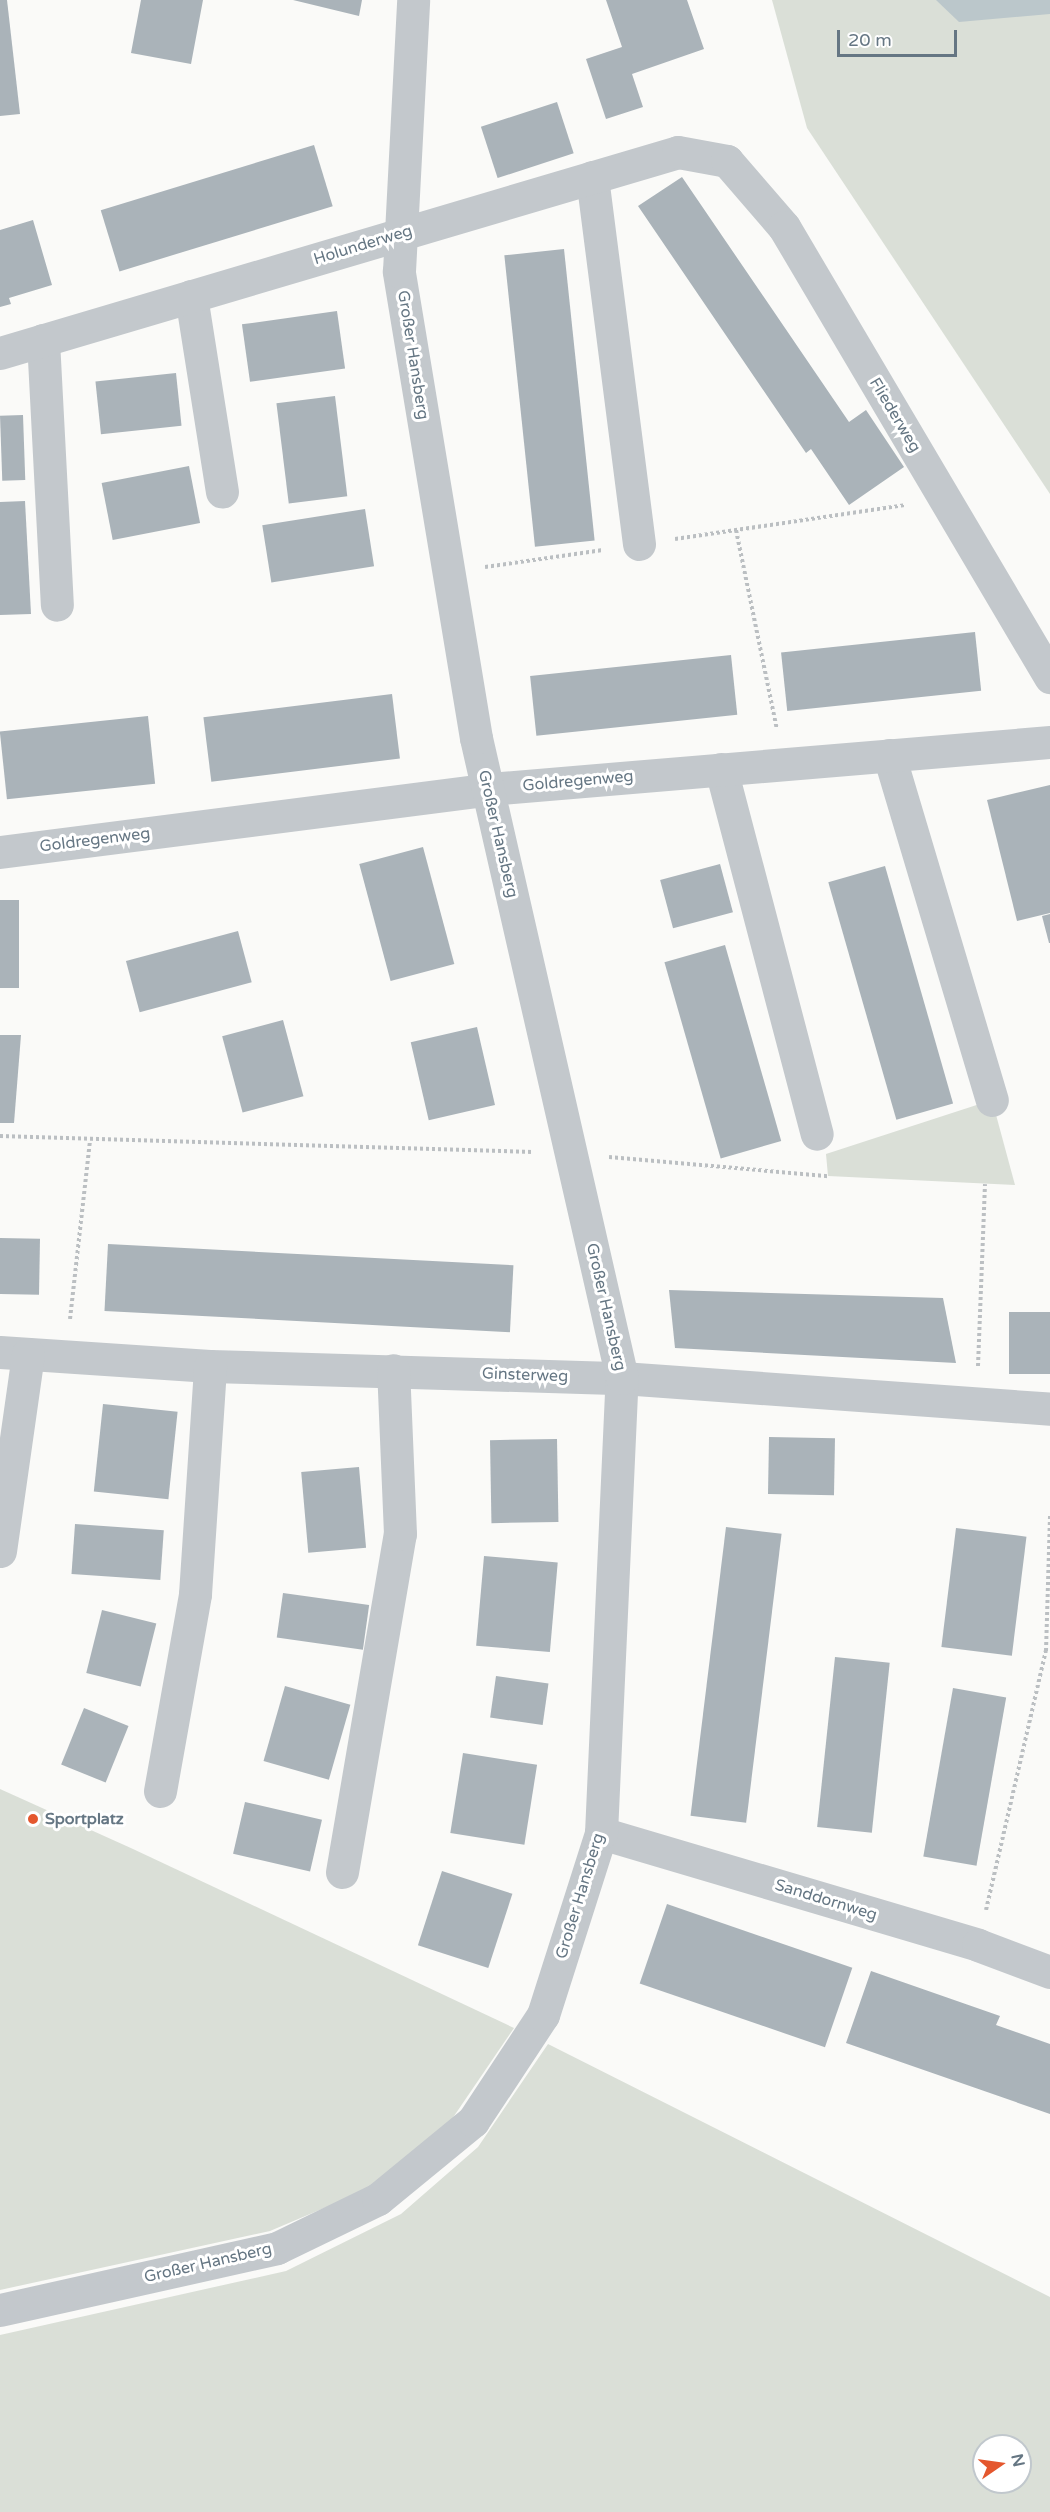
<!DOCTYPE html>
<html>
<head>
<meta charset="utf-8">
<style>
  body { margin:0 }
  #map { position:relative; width:1050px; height:2512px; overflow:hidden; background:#fafaf8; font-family:"Varela Round",sans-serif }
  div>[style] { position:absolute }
  .green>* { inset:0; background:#dadfd7 }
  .water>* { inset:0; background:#bbc7cb }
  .building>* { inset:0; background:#aab3b9; transform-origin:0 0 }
  .path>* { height:4px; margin-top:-2px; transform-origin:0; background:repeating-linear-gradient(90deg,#bbbfc2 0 3px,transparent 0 6px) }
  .minor>* { height:33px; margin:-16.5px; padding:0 16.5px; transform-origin:16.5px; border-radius:16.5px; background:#c3c8cc }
  .dots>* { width:16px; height:16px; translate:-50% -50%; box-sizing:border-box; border:3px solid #fff; border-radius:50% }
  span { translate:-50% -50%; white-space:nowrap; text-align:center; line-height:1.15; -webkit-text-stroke:6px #fff; paint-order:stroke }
  .street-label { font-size:16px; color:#657683 }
  .poi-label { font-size:16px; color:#657683; font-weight:700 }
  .left { translate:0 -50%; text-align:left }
  .north { position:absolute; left:972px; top:2434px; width:60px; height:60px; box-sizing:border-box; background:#fff; border:2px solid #c1c8cd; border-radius:50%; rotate:77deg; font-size:16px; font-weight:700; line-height:24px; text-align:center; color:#657683 }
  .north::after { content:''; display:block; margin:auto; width:21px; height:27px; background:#e4572e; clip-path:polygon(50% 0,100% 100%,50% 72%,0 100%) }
  .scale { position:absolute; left:837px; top:30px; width:120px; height:27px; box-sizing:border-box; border:3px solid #657683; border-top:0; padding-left:8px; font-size:18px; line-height:21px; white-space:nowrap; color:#657683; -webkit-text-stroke:4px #fff; paint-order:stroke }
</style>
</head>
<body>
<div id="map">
  <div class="green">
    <i style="clip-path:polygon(772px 0,1050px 0,1050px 494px,807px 128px)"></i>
    <i style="clip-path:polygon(992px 1100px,1015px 1185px,828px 1176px,826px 1154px)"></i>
    <i style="clip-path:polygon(0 1789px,133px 1849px,514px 2028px,452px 2119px,376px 2186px,270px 2231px,0 2290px)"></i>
    <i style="clip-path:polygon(evenodd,548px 2044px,1050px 2297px,1050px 2512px,0 2512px,0 2335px,286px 2271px,401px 2214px,478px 2147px,548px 2044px,984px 2446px,1020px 2446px,1020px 2482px,984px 2482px,984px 2446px)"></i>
  </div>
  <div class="water">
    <i style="clip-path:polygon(936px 0,1050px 0,1050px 14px,959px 22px)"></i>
  </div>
  <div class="building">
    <i style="clip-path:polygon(0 0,7px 0,20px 114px,0 116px)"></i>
    <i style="clip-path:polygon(141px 0,203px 0,191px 64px,131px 53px)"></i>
    <i style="clip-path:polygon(293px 0,362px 0,359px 16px)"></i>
    <i style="clip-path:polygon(606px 0,687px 0,704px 49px,632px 74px,643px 107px,606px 119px,586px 59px,622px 47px)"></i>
    <i style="left:557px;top:102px;width:54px;height:80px;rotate:72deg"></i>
    <i style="left:314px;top:145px;width:64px;height:223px;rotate:73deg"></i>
    <i style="clip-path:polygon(682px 177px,849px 422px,866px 410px,904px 467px,849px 505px,811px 449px,806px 453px,638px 206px)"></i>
    <i style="clip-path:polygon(33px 220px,52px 285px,9px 298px,11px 304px,0 307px,0 230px)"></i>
    <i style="left:564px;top:249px;width:293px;height:60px;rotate:84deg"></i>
    <i style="left:337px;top:311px;width:58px;height:96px;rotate:82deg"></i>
    <i style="left:176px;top:373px;width:53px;height:81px;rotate:84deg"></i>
    <i style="left:335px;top:396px;width:101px;height:59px;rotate:83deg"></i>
    <i style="left:23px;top:415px;width:65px;height:23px;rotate:88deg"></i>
    <i style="left:189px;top:466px;width:58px;height:89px;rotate:79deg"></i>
    <i style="clip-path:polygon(25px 501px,31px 614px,0 615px,0 502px)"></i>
    <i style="left:365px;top:509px;width:58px;height:104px;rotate:81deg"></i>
    <i style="left:975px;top:632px;width:59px;height:195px;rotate:84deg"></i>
    <i style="left:731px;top:655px;width:60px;height:202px;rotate:84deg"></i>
    <i style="left:392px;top:694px;width:65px;height:190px;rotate:83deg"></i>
    <i style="left:148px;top:716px;width:68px;height:149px;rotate:84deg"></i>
    <i style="clip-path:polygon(1050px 785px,1050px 913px,1017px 921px,987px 800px)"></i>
    <i style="left:423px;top:847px;width:121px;height:66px;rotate:75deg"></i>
    <i style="left:720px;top:864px;width:50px;height:62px;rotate:75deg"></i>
    <i style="left:885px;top:866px;width:247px;height:59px;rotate:74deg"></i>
    <i style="left:0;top:900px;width:19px;height:88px"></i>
    <i style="clip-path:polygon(1050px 914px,1050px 943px,1049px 943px,1042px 916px)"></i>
    <i style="left:238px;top:931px;width:53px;height:116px;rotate:75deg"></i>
    <i style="left:725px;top:945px;width:204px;height:63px;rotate:74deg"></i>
    <i style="left:283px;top:1020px;width:79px;height:63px;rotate:75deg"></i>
    <i style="left:477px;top:1027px;width:80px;height:68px;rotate:77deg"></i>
    <i style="clip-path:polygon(0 1035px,21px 1035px,14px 1123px,0 1123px)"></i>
    <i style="left:0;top:1238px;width:40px;height:56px;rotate:1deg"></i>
    <i style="left:108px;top:1244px;width:406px;height:67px;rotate:3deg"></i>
    <i style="clip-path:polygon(669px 1290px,943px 1298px,956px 1363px,675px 1348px)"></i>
    <i style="left:1009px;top:1312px;width:41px;height:62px"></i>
    <i style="left:103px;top:1404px;width:75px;height:88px;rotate:6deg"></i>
    <i style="left:769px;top:1437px;width:66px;height:57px;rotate:1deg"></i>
    <i style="left:557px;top:1439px;width:83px;height:67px;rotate:89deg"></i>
    <i style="left:359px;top:1467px;width:81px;height:58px;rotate:85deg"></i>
    <i style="left:75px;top:1524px;width:89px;height:50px;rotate:4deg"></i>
    <i style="left:726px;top:1527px;width:56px;height:291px;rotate:7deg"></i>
    <i style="left:956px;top:1528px;width:71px;height:120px;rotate:7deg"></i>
    <i style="left:484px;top:1556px;width:74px;height:90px;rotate:5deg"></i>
    <i style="left:283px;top:1593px;width:87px;height:45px;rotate:8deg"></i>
    <i style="left:102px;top:1610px;width:56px;height:65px;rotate:14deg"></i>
    <i style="left:835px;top:1657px;width:55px;height:171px;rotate:6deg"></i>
    <i style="left:496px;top:1676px;width:53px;height:42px;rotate:8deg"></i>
    <i style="left:285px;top:1686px;width:68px;height:78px;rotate:16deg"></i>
    <i style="left:953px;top:1688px;width:54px;height:171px;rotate:10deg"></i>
    <i style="left:84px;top:1708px;width:48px;height:61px;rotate:22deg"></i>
    <i style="left:463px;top:1753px;width:75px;height:81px;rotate:9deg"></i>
    <i style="left:245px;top:1802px;width:79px;height:53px;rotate:13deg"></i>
    <i style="left:442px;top:1871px;width:74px;height:78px;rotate:18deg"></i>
    <i style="left:667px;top:1904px;width:196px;height:84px;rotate:19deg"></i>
    <i style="clip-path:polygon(871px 1971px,1000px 2016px,996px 2025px,1050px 2044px,1050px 2114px,846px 2043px)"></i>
  </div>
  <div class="path">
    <i style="left:736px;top:530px;width:203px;rotate:78.4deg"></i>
    <i style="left:675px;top:539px;width:232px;rotate:-8.4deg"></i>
    <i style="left:485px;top:567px;width:119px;rotate:-8.2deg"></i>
    <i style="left:0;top:1136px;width:533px;rotate:1.72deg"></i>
    <i style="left:609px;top:1157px;width:220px;rotate:5deg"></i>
    <i style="left:70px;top:1319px;width:179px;rotate:-83.6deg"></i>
    <i style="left:978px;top:1366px;width:182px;rotate:-87.8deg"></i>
    <i style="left:986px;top:1910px;width:266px;rotate:-77deg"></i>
    <i style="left:1046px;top:1651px;width:138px;rotate:-88.3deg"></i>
  </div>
  <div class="minor">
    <i style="left:592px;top:177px;width:370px;rotate:82.7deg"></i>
    <i style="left:191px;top:296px;width:198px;rotate:81deg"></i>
    <i style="left:43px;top:340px;width:265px;rotate:87deg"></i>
    <i style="left:0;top:353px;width:707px;rotate:-16.51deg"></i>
    <i style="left:678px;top:152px;width:50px;rotate:10.4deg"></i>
    <i style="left:727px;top:161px;width:87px;rotate:49.2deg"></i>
    <i style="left:784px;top:227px;width:523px;rotate:59.41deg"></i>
    <i style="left:889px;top:755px;width:360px;rotate:73.4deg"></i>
    <i style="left:721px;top:769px;width:377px;rotate:75.3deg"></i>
    <i style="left:0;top:852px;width:493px;rotate:-7.3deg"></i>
    <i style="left:489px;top:789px;width:563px;rotate:-4.79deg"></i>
    <i style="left:0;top:1352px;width:210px;rotate:3.8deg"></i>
    <i style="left:210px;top:1366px;width:412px;rotate:1.7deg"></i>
    <i style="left:622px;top:1378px;width:429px;rotate:4.1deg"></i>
    <i style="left:0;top:1551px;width:199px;rotate:-81.9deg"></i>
    <i style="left:160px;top:1791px;width:200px;rotate:-79.9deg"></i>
    <i style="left:195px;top:1594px;width:228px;rotate:-86.2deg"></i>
    <i style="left:601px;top:1833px;width:393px;rotate:16.5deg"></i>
    <i style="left:978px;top:1945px;width:77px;rotate:20.6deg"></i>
    <i style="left:342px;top:1872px;width:343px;rotate:-80.3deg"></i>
    <i style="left:400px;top:1534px;width:164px;rotate:-92.4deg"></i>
    <i style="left:0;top:2310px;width:284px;rotate:-12.6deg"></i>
    <i style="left:277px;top:2248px;width:112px;rotate:-25.9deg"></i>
    <i style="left:378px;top:2199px;width:123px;rotate:-39.4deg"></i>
    <i style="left:473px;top:2121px;width:127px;rotate:-56.6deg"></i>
    <i style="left:543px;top:2015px;width:191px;rotate:-72.3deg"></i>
    <i style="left:601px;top:1833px;width:455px;rotate:-87.4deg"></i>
    <i style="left:622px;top:1378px;width:656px;rotate:-102.85deg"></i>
    <i style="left:476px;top:738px;width:473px;rotate:-99.4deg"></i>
    <i style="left:399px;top:271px;width:271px;rotate:-87deg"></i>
  </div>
  <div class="dots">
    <i style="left:33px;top:1819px;background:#e4572e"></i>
  </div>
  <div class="street-label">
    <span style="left:363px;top:245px;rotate:-17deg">Holunderweg</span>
    <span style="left:413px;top:355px;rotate:81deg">Großer Hansberg</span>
    <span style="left:895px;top:415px;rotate:59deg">Fliederweg</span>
    <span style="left:578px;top:781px;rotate:-5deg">Goldregenweg</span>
    <span style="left:498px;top:834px;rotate:77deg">Großer Hansberg</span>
    <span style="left:95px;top:840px;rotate:-7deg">Goldregenweg</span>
    <span style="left:606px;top:1307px;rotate:77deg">Großer Hansberg</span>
    <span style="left:525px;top:1375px;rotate:2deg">Ginsterweg</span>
    <span style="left:580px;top:1896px;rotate:-73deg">Großer Hansberg</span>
    <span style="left:826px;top:1900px;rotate:17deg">Sanddornweg</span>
    <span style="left:208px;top:2263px;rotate:-13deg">Großer Hansberg</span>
  </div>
  <div class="poi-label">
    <span class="left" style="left:45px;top:1819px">Sportplatz</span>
  </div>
  <div class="north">N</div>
  <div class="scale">20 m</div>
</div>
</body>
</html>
